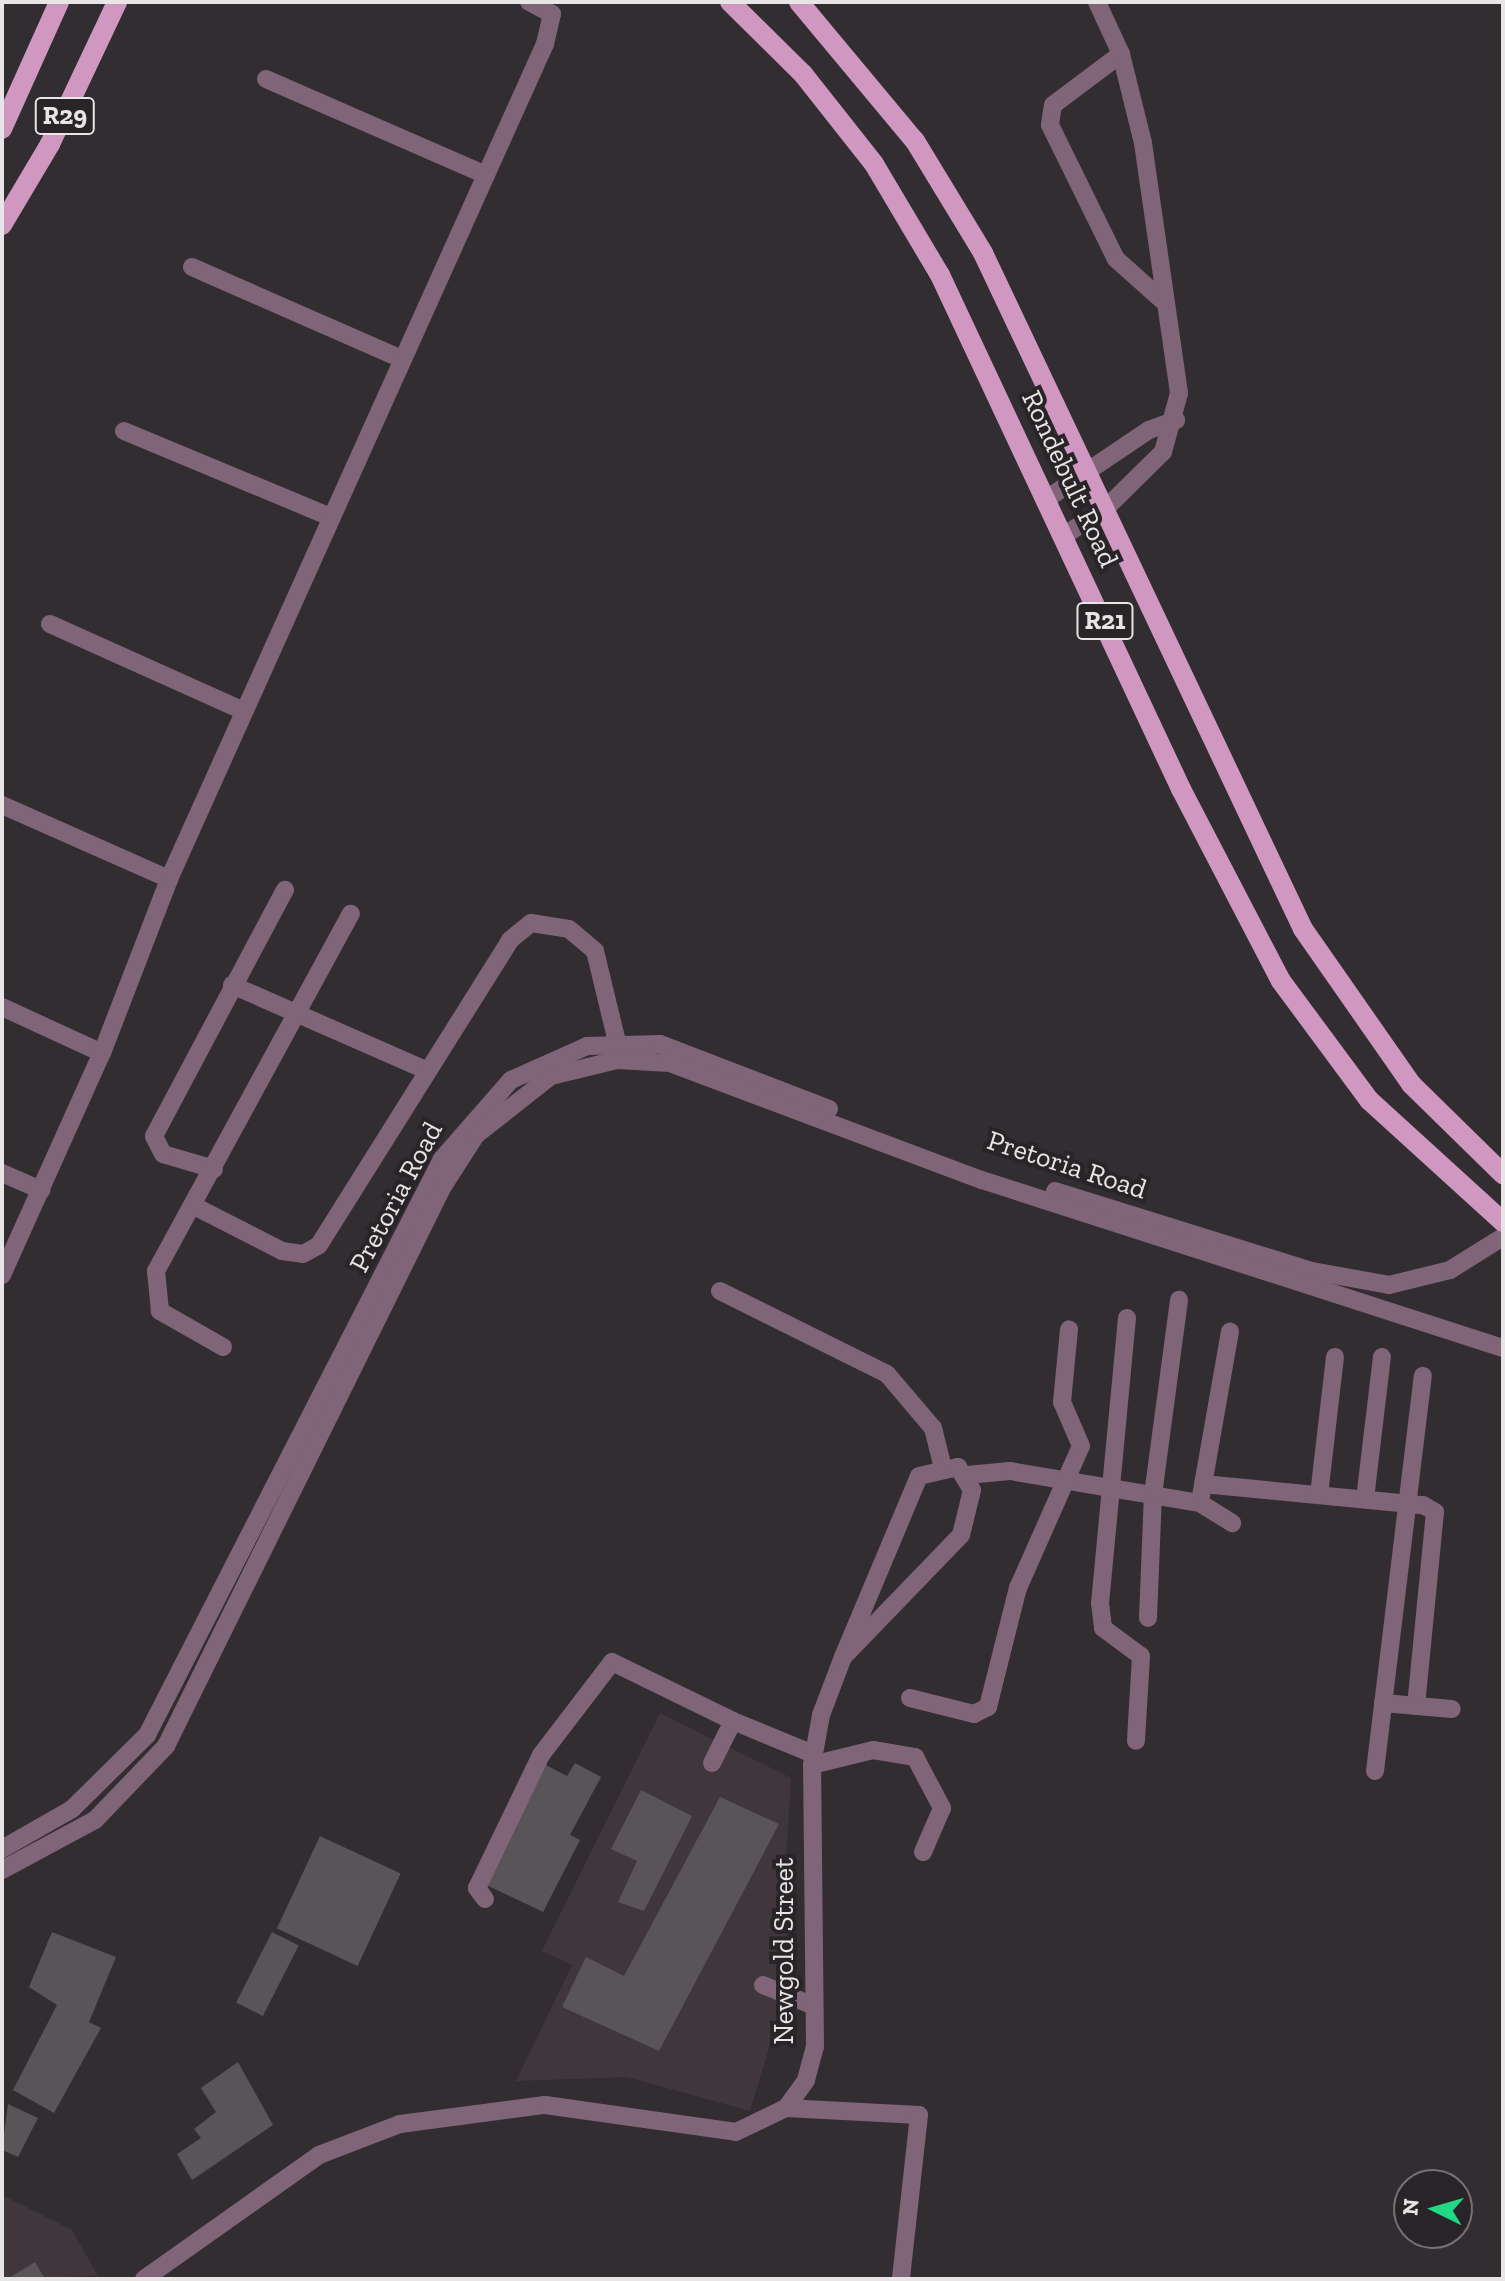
<!DOCTYPE html>
<html>
<head>
<meta charset="utf-8">
<style>
  body { margin:0 }
  #map { position:relative; width:1505px; height:2281px; overflow:hidden; background:#322d31; font-family:"Zilla Slab",serif }
  div>[style] { position:absolute }
  .built>* { inset:0; background:#40373d }
  .building>* { inset:0; background:#595458; transform-origin:0 0 }
  .minor>* { height:18px; margin:-9px; padding:0 9px; transform-origin:9px; border-radius:9px; background:#806478 }
  .major>* { height:20px; margin:-10px; padding:0 10px; transform-origin:10px; border-radius:10px; background:#d098c0 }
  span { translate:-50% -50%; white-space:nowrap; text-align:center; line-height:1.15; -webkit-text-stroke:8px #282427; paint-order:stroke }
  .shield-label span { padding:2px 6px; background:#282427; border:2px solid; border-radius:6px; -webkit-text-stroke-width:0 }
  .shield-label { font-size:26px; color:#e8e5e7; font-weight:700 }
  .street-label { font-size:28px; color:#e8e5e7 }
  .frame { position:absolute; inset:0; border:4px solid #e8e5e7; pointer-events:none }
  .north { position:absolute; left:1393px; top:2169px; width:80px; height:80px; box-sizing:border-box; background:#282427; border:2px solid #757174; border-radius:50%; rotate:275deg; font-size:22px; font-weight:700; line-height:32px; text-align:center; color:#e8e5e7 }
  .north::after { content:''; display:block; margin:auto; width:28px; height:36px; background:#21d887; clip-path:polygon(50% 0,100% 100%,50% 72%,0 100%) }
</style>
</head>
<body>
<div id="map">
  <div class="built">
    <i style="clip-path:polygon(660px 1713px,791px 1778px,786px 1859px,791px 1975px,750px 2111px,627px 2077px,516px 2081px,572px 1965px,542px 1951px)"></i>
    <i style="clip-path:polygon(2px 2195px,72px 2230px,98px 2276px,2px 2279px)"></i>
  </div>
  <div class="building">
    <i style="clip-path:polygon(542px 1763px,567px 1776px,575px 1763px,601px 1777px,570px 1835px,580px 1840px,543px 1912px,482px 1883px)"></i>
    <i style="clip-path:polygon(641px 1790px,692px 1816px,644px 1911px,618px 1902px,637px 1861px,611px 1849px)"></i>
    <i style="clip-path:polygon(720px 1797px,779px 1824px,659px 2051px,562px 2007px,586px 1957px,624px 1976px)"></i>
    <i style="left:320px;top:1836px;width:89px;height:102px;rotate:25deg"></i>
    <i style="clip-path:polygon(52px 1932px,116px 1957px,89px 2022px,101px 2028px,54px 2113px,13px 2090px,57px 2005px,29px 1987px)"></i>
    <i style="left:272px;top:1932px;width:30px;height:79px;rotate:27deg"></i>
    <i style="clip-path:polygon(238px 2062px,273px 2125px,192px 2180px,177px 2154px,201px 2138px,194px 2129px,216px 2112px,201px 2088px)"></i>
    <i style="clip-path:polygon(8px 2104px,38px 2118px,18px 2157px,2px 2150px)"></i>
    <i style="clip-path:polygon(35px 2262px,45px 2279px,7px 2279px)"></i>
  </div>
  <div class="minor">
    <i style="left:1121px;top:54px;width:85px;rotate:143.1deg"></i>
    <i style="left:1053px;top:105px;width:20px;rotate:99deg"></i>
    <i style="left:1050px;top:125px;width:149px;rotate:63.8deg"></i>
    <i style="left:1116px;top:259px;width:62px;rotate:41.7deg"></i>
    <i style="left:266px;top:79px;width:240px;rotate:23.6deg"></i>
    <i style="left:192px;top:267px;width:229px;rotate:23.7deg"></i>
    <i style="left:124px;top:431px;width:224px;rotate:22.6deg"></i>
    <i style="left:1048px;top:498px;width:122px;rotate:-34deg"></i>
    <i style="left:1149px;top:430px;width:29px;rotate:-20deg"></i>
    <i style="left:1065px;top:535px;width:49px;rotate:-33.4deg"></i>
    <i style="left:1106px;top:508px;width:80px;rotate:-44.5deg"></i>
    <i style="left:1163px;top:452px;width:61px;rotate:-74.8deg"></i>
    <i style="left:1179px;top:393px;width:253px;rotate:-98.2deg"></i>
    <i style="left:1143px;top:143px;width:92px;rotate:-103.9deg"></i>
    <i style="left:1121px;top:54px;width:57px;rotate:-114.8deg"></i>
    <i style="left:50px;top:624px;width:213px;rotate:24.2deg"></i>
    <i style="left:2px;top:805px;width:183px;rotate:23.9deg"></i>
    <i style="left:232px;top:985px;width:214px;rotate:23.7deg"></i>
    <i style="left:2px;top:1007px;width:110px;rotate:24.7deg"></i>
    <i style="left:214px;top:1169px;width:53px;rotate:-163.6deg"></i>
    <i style="left:163px;top:1154px;width:20px;rotate:-117deg"></i>
    <i style="left:154px;top:1136px;width:279px;rotate:-62deg"></i>
    <i style="left:2px;top:1173px;width:43px;rotate:23.6deg"></i>
    <i style="left:1055px;top:1191px;width:269px;rotate:17.3deg"></i>
    <i style="left:1312px;top:1271px;width:78px;rotate:10.3deg"></i>
    <i style="left:1389px;top:1285px;width:63px;rotate:-13.8deg"></i>
    <i style="left:1450px;top:1270px;width:62px;rotate:-31.9deg"></i>
    <i style="left:194px;top:1206px;width:99px;rotate:27.1deg"></i>
    <i style="left:282px;top:1251px;width:21px;rotate:8deg"></i>
    <i style="left:303px;top:1254px;width:18px;rotate:-29deg"></i>
    <i style="left:319px;top:1245px;width:360px;rotate:-57.9deg"></i>
    <i style="left:510px;top:940px;width:27px;rotate:-39deg"></i>
    <i style="left:531px;top:923px;width:38px;rotate:9deg"></i>
    <i style="left:569px;top:929px;width:34px;rotate:40deg"></i>
    <i style="left:595px;top:951px;width:94px;rotate:76.4deg"></i>
    <i style="left:2px;top:1275px;width:243px;rotate:-65.8deg"></i>
    <i style="left:102px;top:1053px;width:186px;rotate:-68.9deg"></i>
    <i style="left:169px;top:879px;width:916px;rotate:-65.76deg"></i>
    <i style="left:545px;top:44px;width:31px;rotate:-77deg"></i>
    <i style="left:552px;top:14px;width:26px;rotate:-152deg"></i>
    <i style="left:720px;top:1291px;width:186px;rotate:26.4deg"></i>
    <i style="left:887px;top:1374px;width:71px;rotate:49.6deg"></i>
    <i style="left:933px;top:1428px;width:38px;rotate:76deg"></i>
    <i style="left:1127px;top:1318px;width:286px;rotate:95.4deg"></i>
    <i style="left:1100px;top:1603px;width:25px;rotate:83deg"></i>
    <i style="left:1103px;top:1628px;width:47px;rotate:36.4deg"></i>
    <i style="left:1141px;top:1656px;width:85px;rotate:93.4deg"></i>
    <i style="left:223px;top:1347px;width:73px;rotate:-150.3deg"></i>
    <i style="left:160px;top:1311px;width:40px;rotate:-95.7deg"></i>
    <i style="left:156px;top:1271px;width:407px;rotate:-61.4deg"></i>
    <i style="left:967px;top:1475px;width:43px;rotate:-5.3deg"></i>
    <i style="left:1010px;top:1471px;width:193px;rotate:9.6deg"></i>
    <i style="left:1200px;top:1503px;width:38px;rotate:32deg"></i>
    <i style="left:1203px;top:1484px;width:221px;rotate:5.5deg"></i>
    <i style="left:1423px;top:1505px;width:14px;rotate:30deg"></i>
    <i style="left:1435px;top:1512px;width:195px;rotate:95.6deg"></i>
    <i style="left:1319px;top:1495px;width:139px;rotate:-83.4deg"></i>
    <i style="left:1201px;top:1496px;width:167px;rotate:-80deg"></i>
    <i style="left:1365px;top:1499px;width:143px;rotate:-83.2deg"></i>
    <i style="left:1148px;top:1618px;width:123px;rotate:-87.7deg"></i>
    <i style="left:1153px;top:1495px;width:197px;rotate:-82.4deg"></i>
    <i style="left:910px;top:1698px;width:66px;rotate:14deg"></i>
    <i style="left:974px;top:1714px;width:16px;rotate:-27deg"></i>
    <i style="left:988px;top:1707px;width:123px;rotate:-75.9deg"></i>
    <i style="left:1018px;top:1588px;width:155px;rotate:-66.1deg"></i>
    <i style="left:1081px;top:1446px;width:48px;rotate:-113.4deg"></i>
    <i style="left:1062px;top:1402px;width:73px;rotate:-84.5deg"></i>
    <i style="left:1383px;top:1703px;width:69px;rotate:5deg"></i>
    <i style="left:712px;top:1763px;width:47px;rotate:-63.4deg"></i>
    <i style="left:733px;top:1721px;width:87px;rotate:22.4deg"></i>
    <i style="left:812px;top:1765px;width:63px;rotate:-13.8deg"></i>
    <i style="left:873px;top:1750px;width:43px;rotate:9.5deg"></i>
    <i style="left:915px;top:1757px;width:58px;rotate:62.1deg"></i>
    <i style="left:942px;top:1808px;width:48px;rotate:113.4deg"></i>
    <i style="left:1375px;top:1771px;width:398px;rotate:-83.1deg"></i>
    <i style="left:2px;top:1849px;width:81px;rotate:-29.7deg"></i>
    <i style="left:72px;top:1809px;width:105px;rotate:-44.6deg"></i>
    <i style="left:147px;top:1735px;width:647px;rotate:-62.88deg"></i>
    <i style="left:442px;top:1159px;width:105px;rotate:-48.9deg"></i>
    <i style="left:511px;top:1080px;width:83px;rotate:-24.1deg"></i>
    <i style="left:587px;top:1046px;width:73px;rotate:-1.6deg"></i>
    <i style="left:660px;top:1044px;width:181px;rotate:21deg"></i>
    <i style="left:2px;top:1870px;width:106px;rotate:-28.3deg"></i>
    <i style="left:95px;top:1820px;width:103px;rotate:-46.2deg"></i>
    <i style="left:166px;top:1746px;width:623px;rotate:-63.68deg"></i>
    <i style="left:442px;top:1188px;width:63px;rotate:-57.3deg"></i>
    <i style="left:476px;top:1135px;width:95px;rotate:-38.2deg"></i>
    <i style="left:551px;top:1076px;width:68px;rotate:-13.6deg"></i>
    <i style="left:617px;top:1060px;width:53px;rotate:3.2deg"></i>
    <i style="left:670px;top:1063px;width:333px;rotate:20.6deg"></i>
    <i style="left:982px;top:1180px;width:547px;rotate:17.87deg"></i>
    <i style="left:485px;top:1899px;width:14px;rotate:-126deg"></i>
    <i style="left:477px;top:1888px;width:148px;rotate:-64.3deg"></i>
    <i style="left:541px;top:1755px;width:117px;rotate:-52.6deg"></i>
    <i style="left:612px;top:1662px;width:135px;rotate:26deg"></i>
    <i style="left:763px;top:1985px;width:55px;rotate:22.4deg"></i>
    <i style="left:786px;top:2108px;width:133px;rotate:3deg"></i>
    <i style="left:919px;top:2115px;width:165px;rotate:96.3deg"></i>
    <i style="left:144px;top:2279px;width:214px;rotate:-35.3deg"></i>
    <i style="left:319px;top:2155px;width:87px;rotate:-20.9deg"></i>
    <i style="left:400px;top:2124px;width:146px;rotate:-7.5deg"></i>
    <i style="left:545px;top:2105px;width:193px;rotate:8deg"></i>
    <i style="left:736px;top:2132px;width:55px;rotate:-25.6deg"></i>
    <i style="left:786px;top:2108px;width:34px;rotate:-54deg"></i>
    <i style="left:806px;top:2080px;width:34px;rotate:-75deg"></i>
    <i style="left:815px;top:2047px;width:282px;rotate:-90.6deg"></i>
    <i style="left:812px;top:1765px;width:51px;rotate:-79.8deg"></i>
    <i style="left:821px;top:1715px;width:62px;rotate:-69.2deg"></i>
    <i style="left:843px;top:1657px;width:196px;rotate:-67.2deg"></i>
    <i style="left:919px;top:1476px;width:40px;rotate:-13deg"></i>
    <i style="left:958px;top:1467px;width:27px;rotate:59deg"></i>
    <i style="left:972px;top:1490px;width:46px;rotate:103.7deg"></i>
    <i style="left:961px;top:1535px;width:170px;rotate:134deg"></i>
  </div>
  <div class="major">
    <i style="left:730px;top:2px;width:103px;rotate:44.6deg"></i>
    <i style="left:803px;top:74px;width:115px;rotate:51.7deg"></i>
    <i style="left:874px;top:164px;width:129px;rotate:59.3deg"></i>
    <i style="left:940px;top:275px;width:568px;rotate:64.88deg"></i>
    <i style="left:1181px;top:789px;width:216px;rotate:62.5deg"></i>
    <i style="left:1281px;top:981px;width:148px;rotate:53.5deg"></i>
    <i style="left:1369px;top:1100px;width:181px;rotate:42.3deg"></i>
    <i style="left:799px;top:2px;width:181px;rotate:50.2deg"></i>
    <i style="left:915px;top:141px;width:131px;rotate:58.7deg"></i>
    <i style="left:983px;top:253px;width:748px;rotate:64.67deg"></i>
    <i style="left:1303px;top:929px;width:189px;rotate:55.1deg"></i>
    <i style="left:1411px;top:1084px;width:129px;rotate:44.4deg"></i>
    <i style="left:2px;top:129px;width:139px;rotate:-65.8deg"></i>
    <i style="left:2px;top:225px;width:94px;rotate:-59.3deg"></i>
    <i style="left:50px;top:144px;width:157px;rotate:-64.7deg"></i>
  </div>
  <div class="shield-label">
    <span style="left:65px;top:116px">R29</span>
    <span style="left:1105px;top:621px">R21</span>
  </div>
  <div class="street-label">
    <span style="left:1070px;top:479px;rotate:65deg">Rondebult Road</span>
    <span style="left:1067px;top:1165px;rotate:18deg">Pretoria Road</span>
    <span style="left:396px;top:1197px;rotate:-62deg">Pretoria Road</span>
    <span style="left:784px;top:1951px;rotate:-90deg">Newgold Street</span>
  </div>
  <div class="frame"></div>
  <div class="north">N</div>
</div>
</body>
</html>
